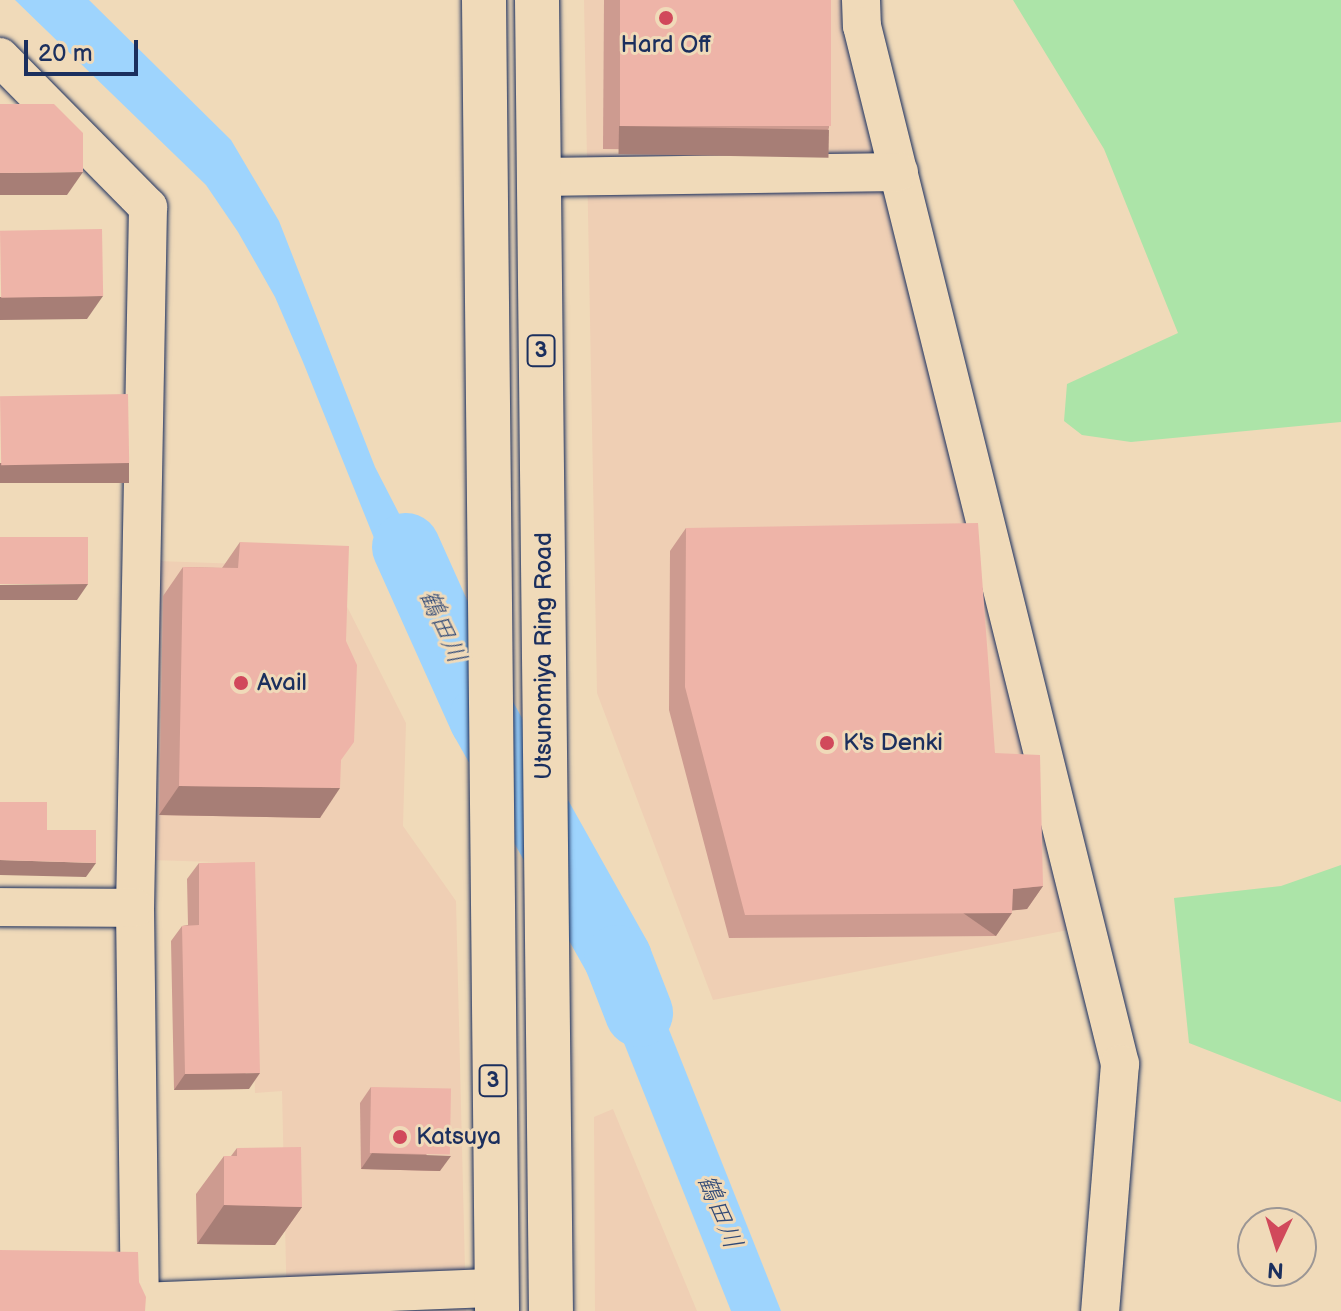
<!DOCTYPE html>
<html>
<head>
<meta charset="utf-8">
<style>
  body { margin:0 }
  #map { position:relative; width:1341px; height:1311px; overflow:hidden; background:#f0dab9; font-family:"Balsamiq Sans","Klee One",sans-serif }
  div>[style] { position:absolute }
  .built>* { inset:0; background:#efcfb4 }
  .green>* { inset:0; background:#ace4a8 }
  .water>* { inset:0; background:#9ed4fd }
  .river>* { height:68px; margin:-34px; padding:0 34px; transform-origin:34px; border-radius:34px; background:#9ed4fd }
  .roads { filter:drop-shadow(0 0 2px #1b2f5e) drop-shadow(0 0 2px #1b2f5e) }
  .street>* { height:38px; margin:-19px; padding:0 19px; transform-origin:19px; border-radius:19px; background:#f0dab9 }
  .primary>* { height:44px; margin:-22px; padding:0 22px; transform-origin:22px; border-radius:22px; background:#f0dab9 }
  .wall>* { inset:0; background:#cd9b90 }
  .shaded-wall>* { inset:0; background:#a77e76; transform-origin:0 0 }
  .building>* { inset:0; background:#eeb4a8; transform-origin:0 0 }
  .dots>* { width:22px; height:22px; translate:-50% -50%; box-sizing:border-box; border:4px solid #f0dab9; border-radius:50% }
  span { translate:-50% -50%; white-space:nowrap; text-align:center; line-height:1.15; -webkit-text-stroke:6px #f0dab9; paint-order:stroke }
  .shield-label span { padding:2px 6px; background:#f0dab9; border:2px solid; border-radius:6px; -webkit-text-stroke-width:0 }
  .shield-label { font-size:22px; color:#1b2f5e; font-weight:700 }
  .poi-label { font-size:24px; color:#1b2f5e }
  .left { translate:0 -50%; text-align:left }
  .street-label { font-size:24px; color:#1b2f5e }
  .water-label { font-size:26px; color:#2f4876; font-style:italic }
  .north { position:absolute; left:1237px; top:1207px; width:80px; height:80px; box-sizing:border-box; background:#f0dab9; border:2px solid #9b9695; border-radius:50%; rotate:184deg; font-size:22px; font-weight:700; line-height:32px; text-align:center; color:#1b2f5e }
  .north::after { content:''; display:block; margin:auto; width:28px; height:36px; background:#d1495b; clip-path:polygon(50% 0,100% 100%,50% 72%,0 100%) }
  .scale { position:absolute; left:24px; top:40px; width:114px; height:36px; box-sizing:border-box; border:4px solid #1b2f5e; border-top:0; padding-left:10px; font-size:24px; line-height:28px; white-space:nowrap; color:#1b2f5e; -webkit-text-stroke:6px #f0dab9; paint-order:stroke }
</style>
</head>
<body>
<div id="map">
  <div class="built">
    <i style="clip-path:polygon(584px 0,842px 0,842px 28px,1068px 930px,713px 1000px,597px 693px)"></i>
    <i style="clip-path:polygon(157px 561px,327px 567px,406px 723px,403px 826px,456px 901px,466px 1311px,287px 1311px,282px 1091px,255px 1093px,248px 863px,150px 860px)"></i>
    <i style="clip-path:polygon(613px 1109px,697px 1311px,595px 1311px,594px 1117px)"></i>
  </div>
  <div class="green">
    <i style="clip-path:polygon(1013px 0,1341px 0,1341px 422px,1131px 442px,1082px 435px,1064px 421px,1067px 384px,1178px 333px,1104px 149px)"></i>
    <i style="clip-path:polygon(1341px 865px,1341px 1102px,1189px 1043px,1174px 898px,1281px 886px)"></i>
  </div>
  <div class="water">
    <i style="clip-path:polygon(15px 0,89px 0,231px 140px,279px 221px,375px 467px,444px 601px,443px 709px,303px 362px,275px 297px,238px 232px,206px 185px)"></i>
    <i style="clip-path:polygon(602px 901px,654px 992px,781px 1311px,731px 1311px,600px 983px)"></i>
  </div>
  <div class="river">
    <i style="left:406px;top:547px;width:188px;rotate:65.8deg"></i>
    <i style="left:483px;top:718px;width:276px;rotate:60.7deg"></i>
    <i style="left:618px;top:959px;width:58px;rotate:68.7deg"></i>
  </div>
  <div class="roads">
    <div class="street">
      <i style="left:861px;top:0;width:26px;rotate:88deg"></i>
      <i style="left:862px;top:26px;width:1070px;rotate:76.04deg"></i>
      <i style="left:1120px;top:1064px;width:248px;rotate:94.6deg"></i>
      <i style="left:0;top:57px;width:211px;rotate:45.4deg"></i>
      <i style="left:148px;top:207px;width:701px;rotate:91.06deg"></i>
      <i style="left:135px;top:908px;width:403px;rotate:89.3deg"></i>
      <i style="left:540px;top:177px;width:359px;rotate:-0.8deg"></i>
      <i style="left:0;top:907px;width:135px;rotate:0.4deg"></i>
      <i style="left:140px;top:1302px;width:356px;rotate:-2.3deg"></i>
    </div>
    <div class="primary">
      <i style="left:484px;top:0;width:1311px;rotate:89.43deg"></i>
      <i style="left:537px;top:0;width:1311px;rotate:89.39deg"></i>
    </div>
  </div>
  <div class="wall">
    <i style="clip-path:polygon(604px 0,831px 0,829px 128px,813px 151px,603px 149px)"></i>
    <i style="clip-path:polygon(686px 528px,995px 753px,1043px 886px,1027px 909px,1012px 910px,996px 936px,729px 938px,669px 710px,670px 551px)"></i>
    <i style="clip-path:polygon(240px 542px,341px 760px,320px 818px,159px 815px,163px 596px,183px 567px,222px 568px)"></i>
    <i style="clip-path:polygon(199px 863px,249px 1089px,174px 1090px,171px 941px,182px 926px,188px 925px,187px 879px)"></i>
    <i style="clip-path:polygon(371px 1087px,440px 1171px,361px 1169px,360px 1103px)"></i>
    <i style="clip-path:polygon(237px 1148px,302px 1207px,275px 1245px,197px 1244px,196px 1194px,224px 1156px,231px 1156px)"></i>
  </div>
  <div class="shaded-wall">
    <i style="left:619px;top:126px;width:210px;height:28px;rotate:1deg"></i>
    <i style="clip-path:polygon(83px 172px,67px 195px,0 195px,0 173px)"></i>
    <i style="clip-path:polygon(103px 296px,87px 319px,0 320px,0 297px)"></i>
    <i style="left:0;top:463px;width:129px;height:20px"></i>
    <i style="clip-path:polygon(88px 584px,77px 600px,0 600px,0 585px)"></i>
    <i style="clip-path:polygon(179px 786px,340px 788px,320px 818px,159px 815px)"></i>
    <i style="clip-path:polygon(0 860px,96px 863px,86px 877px,0 875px)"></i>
    <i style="clip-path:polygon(1043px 886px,1027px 909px,997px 912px,1013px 889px)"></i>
    <i style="left:1012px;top:913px;width:28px;height:267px;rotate:125deg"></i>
    <i style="clip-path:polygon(260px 1073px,249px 1089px,174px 1090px,185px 1074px)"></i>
    <i style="clip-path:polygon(372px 1153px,451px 1156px,440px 1171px,361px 1169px)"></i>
    <i style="clip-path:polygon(224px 1205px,302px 1207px,275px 1245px,197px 1244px)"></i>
  </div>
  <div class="building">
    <i style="left:620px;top:0;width:211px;height:126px"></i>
    <i style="clip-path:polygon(0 104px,54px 104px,83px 133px,83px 172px,0 173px)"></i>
    <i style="left:102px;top:229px;width:67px;height:102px;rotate:89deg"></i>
    <i style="left:128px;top:394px;width:69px;height:128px;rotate:89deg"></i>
    <i style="clip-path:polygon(978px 523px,995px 753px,1040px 755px,1043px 886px,1013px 889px,1012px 913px,745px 915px,685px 687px,686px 528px)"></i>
    <i style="left:88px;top:537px;width:47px;height:88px;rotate:90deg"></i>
    <i style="clip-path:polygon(240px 542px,349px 546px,346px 641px,357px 665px,354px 742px,341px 760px,340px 788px,179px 786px,183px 567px,238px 568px)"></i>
    <i style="clip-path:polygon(0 802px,47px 802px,47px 830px,96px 830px,96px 863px,0 860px)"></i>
    <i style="clip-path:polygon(255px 862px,260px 1073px,185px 1074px,182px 926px,199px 925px,199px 863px)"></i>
    <i style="left:371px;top:1087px;width:80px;height:66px;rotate:1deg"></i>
    <i style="clip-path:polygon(301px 1147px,302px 1207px,224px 1205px,224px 1156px,237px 1156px,237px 1148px)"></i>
    <i style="clip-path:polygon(0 1250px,138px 1252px,139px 1282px,146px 1297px,145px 1311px,0 1311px)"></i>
  </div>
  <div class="dots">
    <i style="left:666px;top:18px;background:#d1495b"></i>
    <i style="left:241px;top:683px;background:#d1495b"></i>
    <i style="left:827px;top:743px;background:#d1495b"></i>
    <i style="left:400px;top:1137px;background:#d1495b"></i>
  </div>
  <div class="shield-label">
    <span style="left:541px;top:351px">3</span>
    <span style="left:493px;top:1081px">3</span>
  </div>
  <div class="poi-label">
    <span style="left:666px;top:45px">Hard Off</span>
    <span class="left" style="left:257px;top:683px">Avail</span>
    <span class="left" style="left:843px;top:743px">K's Denki</span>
    <span class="left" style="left:416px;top:1137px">Katsuya</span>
  </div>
  <div class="street-label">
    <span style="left:544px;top:656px;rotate:-90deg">Utsunomiya Ring Road</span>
  </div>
  <div class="water-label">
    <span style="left:442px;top:627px;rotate:66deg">鶴田川</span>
    <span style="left:719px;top:1212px;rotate:68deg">鶴田川</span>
  </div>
  <div class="north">N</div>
  <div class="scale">20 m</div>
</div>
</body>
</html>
